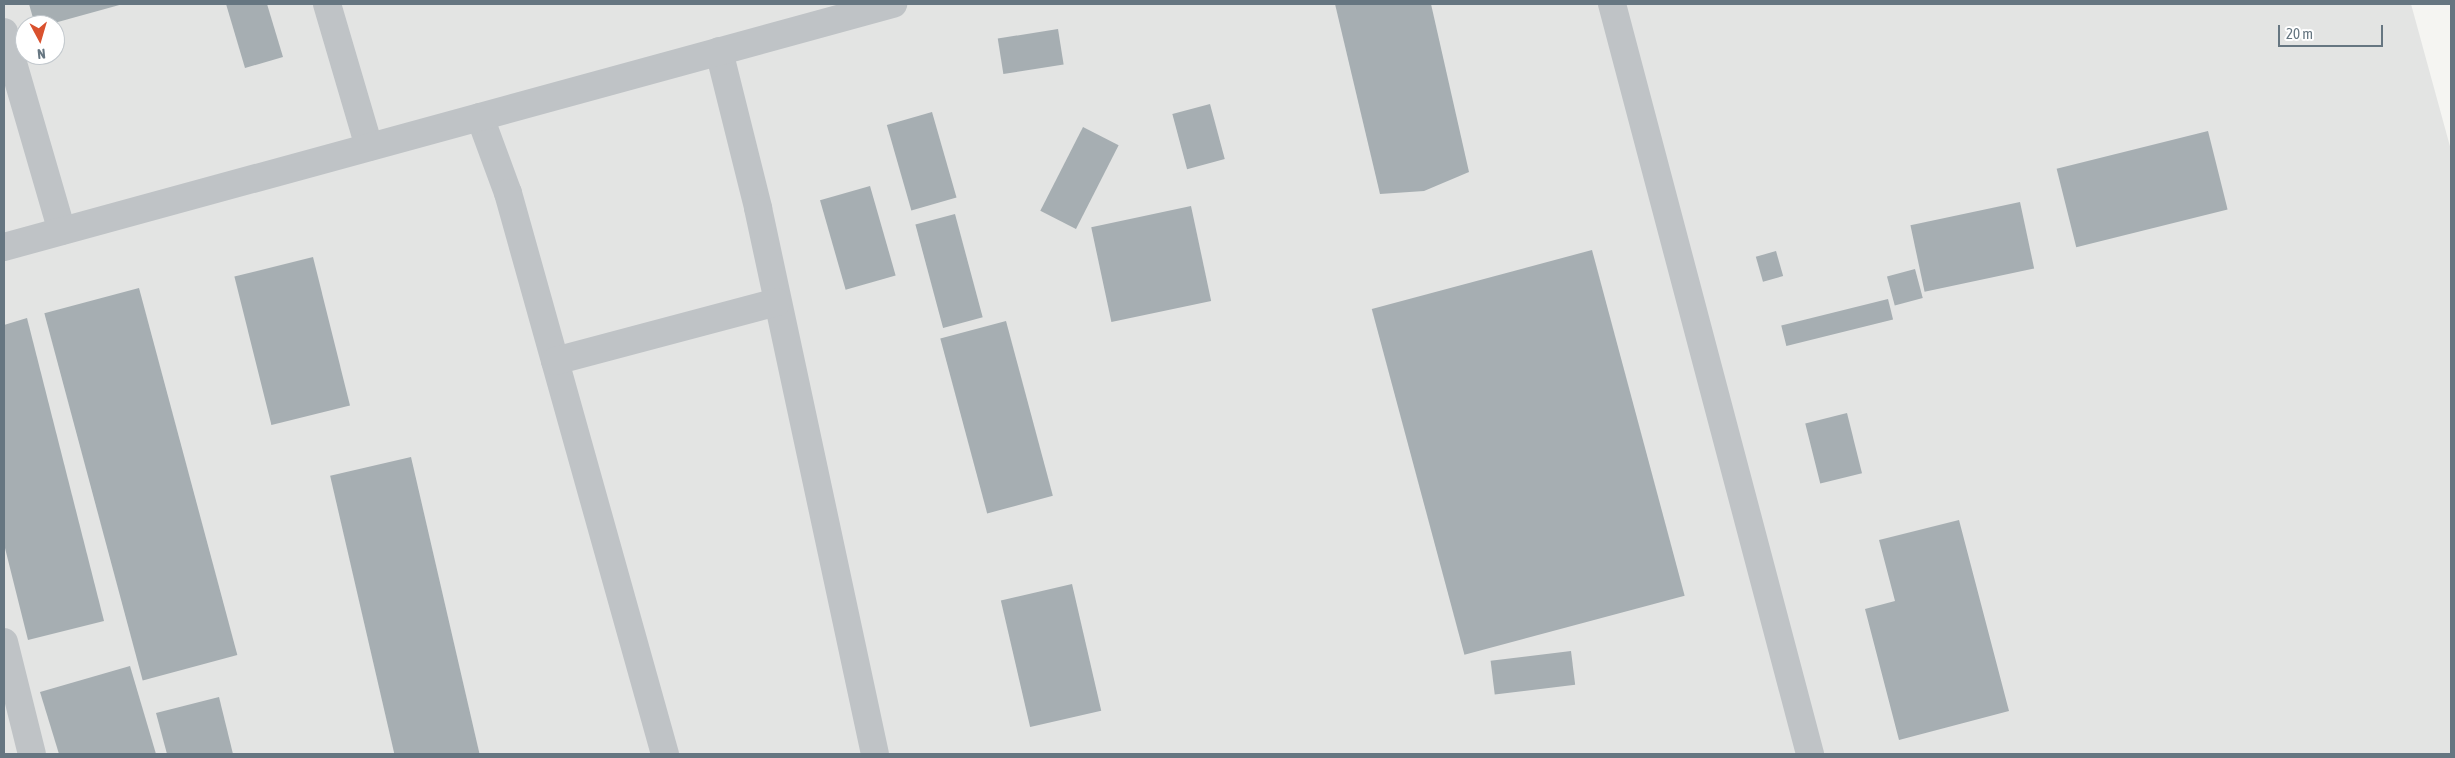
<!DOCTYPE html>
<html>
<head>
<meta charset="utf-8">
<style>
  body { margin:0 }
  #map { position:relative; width:2455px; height:758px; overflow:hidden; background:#f5f5f2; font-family:"Asap Condensed",sans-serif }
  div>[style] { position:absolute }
  .built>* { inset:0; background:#e3e4e3 }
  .building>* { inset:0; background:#a6aeb2; transform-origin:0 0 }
  .minor>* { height:28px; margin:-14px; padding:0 14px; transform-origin:14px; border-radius:14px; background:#bfc3c6 }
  span { translate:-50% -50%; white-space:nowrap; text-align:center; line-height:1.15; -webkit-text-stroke:5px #fff; paint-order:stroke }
  .frame { position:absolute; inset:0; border:5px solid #667681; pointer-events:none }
  .north { position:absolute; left:15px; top:15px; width:50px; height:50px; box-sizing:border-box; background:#fff; border:1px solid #c2c8cd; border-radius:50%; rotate:174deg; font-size:14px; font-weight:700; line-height:20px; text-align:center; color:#667681 }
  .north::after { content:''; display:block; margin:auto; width:18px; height:22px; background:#d9512e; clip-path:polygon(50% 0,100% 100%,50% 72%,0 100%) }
  .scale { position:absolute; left:2278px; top:25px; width:105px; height:22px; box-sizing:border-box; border:2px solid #667681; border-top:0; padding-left:6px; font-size:15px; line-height:18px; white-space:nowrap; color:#667681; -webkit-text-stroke:4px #fff; paint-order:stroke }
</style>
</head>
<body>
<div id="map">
  <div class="built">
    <i style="clip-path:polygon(evenodd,4px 4px,2411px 4px,2451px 150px,2451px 754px,4px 754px,4px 4px,25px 25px,55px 25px,55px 55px,25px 55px,25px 25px)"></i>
  </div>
  <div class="building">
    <i style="clip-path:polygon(29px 4px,123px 4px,47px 25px,35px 25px)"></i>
    <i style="clip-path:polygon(226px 4px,267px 4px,283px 57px,245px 68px)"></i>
    <i style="clip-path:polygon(1335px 4px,1431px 4px,1469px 172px,1424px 191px,1380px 194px)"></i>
    <i style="left:1058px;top:29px;width:36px;height:61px;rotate:81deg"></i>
    <i style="left:1210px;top:104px;width:57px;height:39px;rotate:75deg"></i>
    <i style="left:932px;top:112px;width:89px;height:47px;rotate:74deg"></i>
    <i style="left:1083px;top:127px;width:40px;height:94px;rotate:27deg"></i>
    <i style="left:2208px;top:131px;width:81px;height:156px;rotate:76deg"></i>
    <i style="left:870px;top:186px;width:93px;height:52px;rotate:74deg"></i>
    <i style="left:2020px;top:202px;width:68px;height:112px;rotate:78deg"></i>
    <i style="left:1191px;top:206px;width:97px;height:102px;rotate:78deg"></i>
    <i style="left:955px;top:214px;width:107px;height:41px;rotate:75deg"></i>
    <i style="left:1592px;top:250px;width:358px;height:228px;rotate:75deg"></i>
    <i style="left:1776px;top:251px;width:26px;height:21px;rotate:74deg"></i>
    <i style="left:313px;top:257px;width:153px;height:81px;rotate:76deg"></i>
    <i style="left:1915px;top:269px;width:30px;height:29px;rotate:75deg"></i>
    <i style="left:139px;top:288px;width:380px;height:98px;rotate:75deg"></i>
    <i style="left:1888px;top:299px;width:21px;height:110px;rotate:76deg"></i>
    <i style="clip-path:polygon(27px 318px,104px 621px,28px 640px,4px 544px,4px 325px)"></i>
    <i style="left:1006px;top:321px;width:181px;height:68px;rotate:75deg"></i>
    <i style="left:1847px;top:413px;width:62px;height:43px;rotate:76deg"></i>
    <i style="left:411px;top:457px;width:305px;height:83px;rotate:77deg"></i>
    <i style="clip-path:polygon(1959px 520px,2009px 711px,1899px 740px,1865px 609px,1895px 601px,1879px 540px)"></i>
    <i style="left:1072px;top:584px;width:130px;height:73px;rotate:77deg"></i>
    <i style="left:1571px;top:651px;width:34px;height:81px;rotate:83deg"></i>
    <i style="clip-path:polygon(130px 666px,156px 754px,59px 754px,40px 692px)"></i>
    <i style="clip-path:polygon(219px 697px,233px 754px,167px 754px,156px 713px)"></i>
  </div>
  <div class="minor">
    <i style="left:327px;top:4px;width:149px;rotate:73.6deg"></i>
    <i style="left:1612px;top:4px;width:776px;rotate:75.21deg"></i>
    <i style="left:4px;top:32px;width:207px;rotate:73.8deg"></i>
    <i style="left:719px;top:51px;width:162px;rotate:76deg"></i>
    <i style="left:758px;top:208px;width:558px;rotate:77.91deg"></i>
    <i style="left:480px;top:117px;width:81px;rotate:69.8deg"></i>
    <i style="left:508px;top:193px;width:583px;rotate:74.37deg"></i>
    <i style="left:4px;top:247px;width:922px;rotate:-15.29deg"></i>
    <i style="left:555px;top:361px;width:229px;rotate:-14.9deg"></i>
    <i style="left:4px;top:642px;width:115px;rotate:76deg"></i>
  </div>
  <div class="frame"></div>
  <div class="north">N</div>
  <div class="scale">20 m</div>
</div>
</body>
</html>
